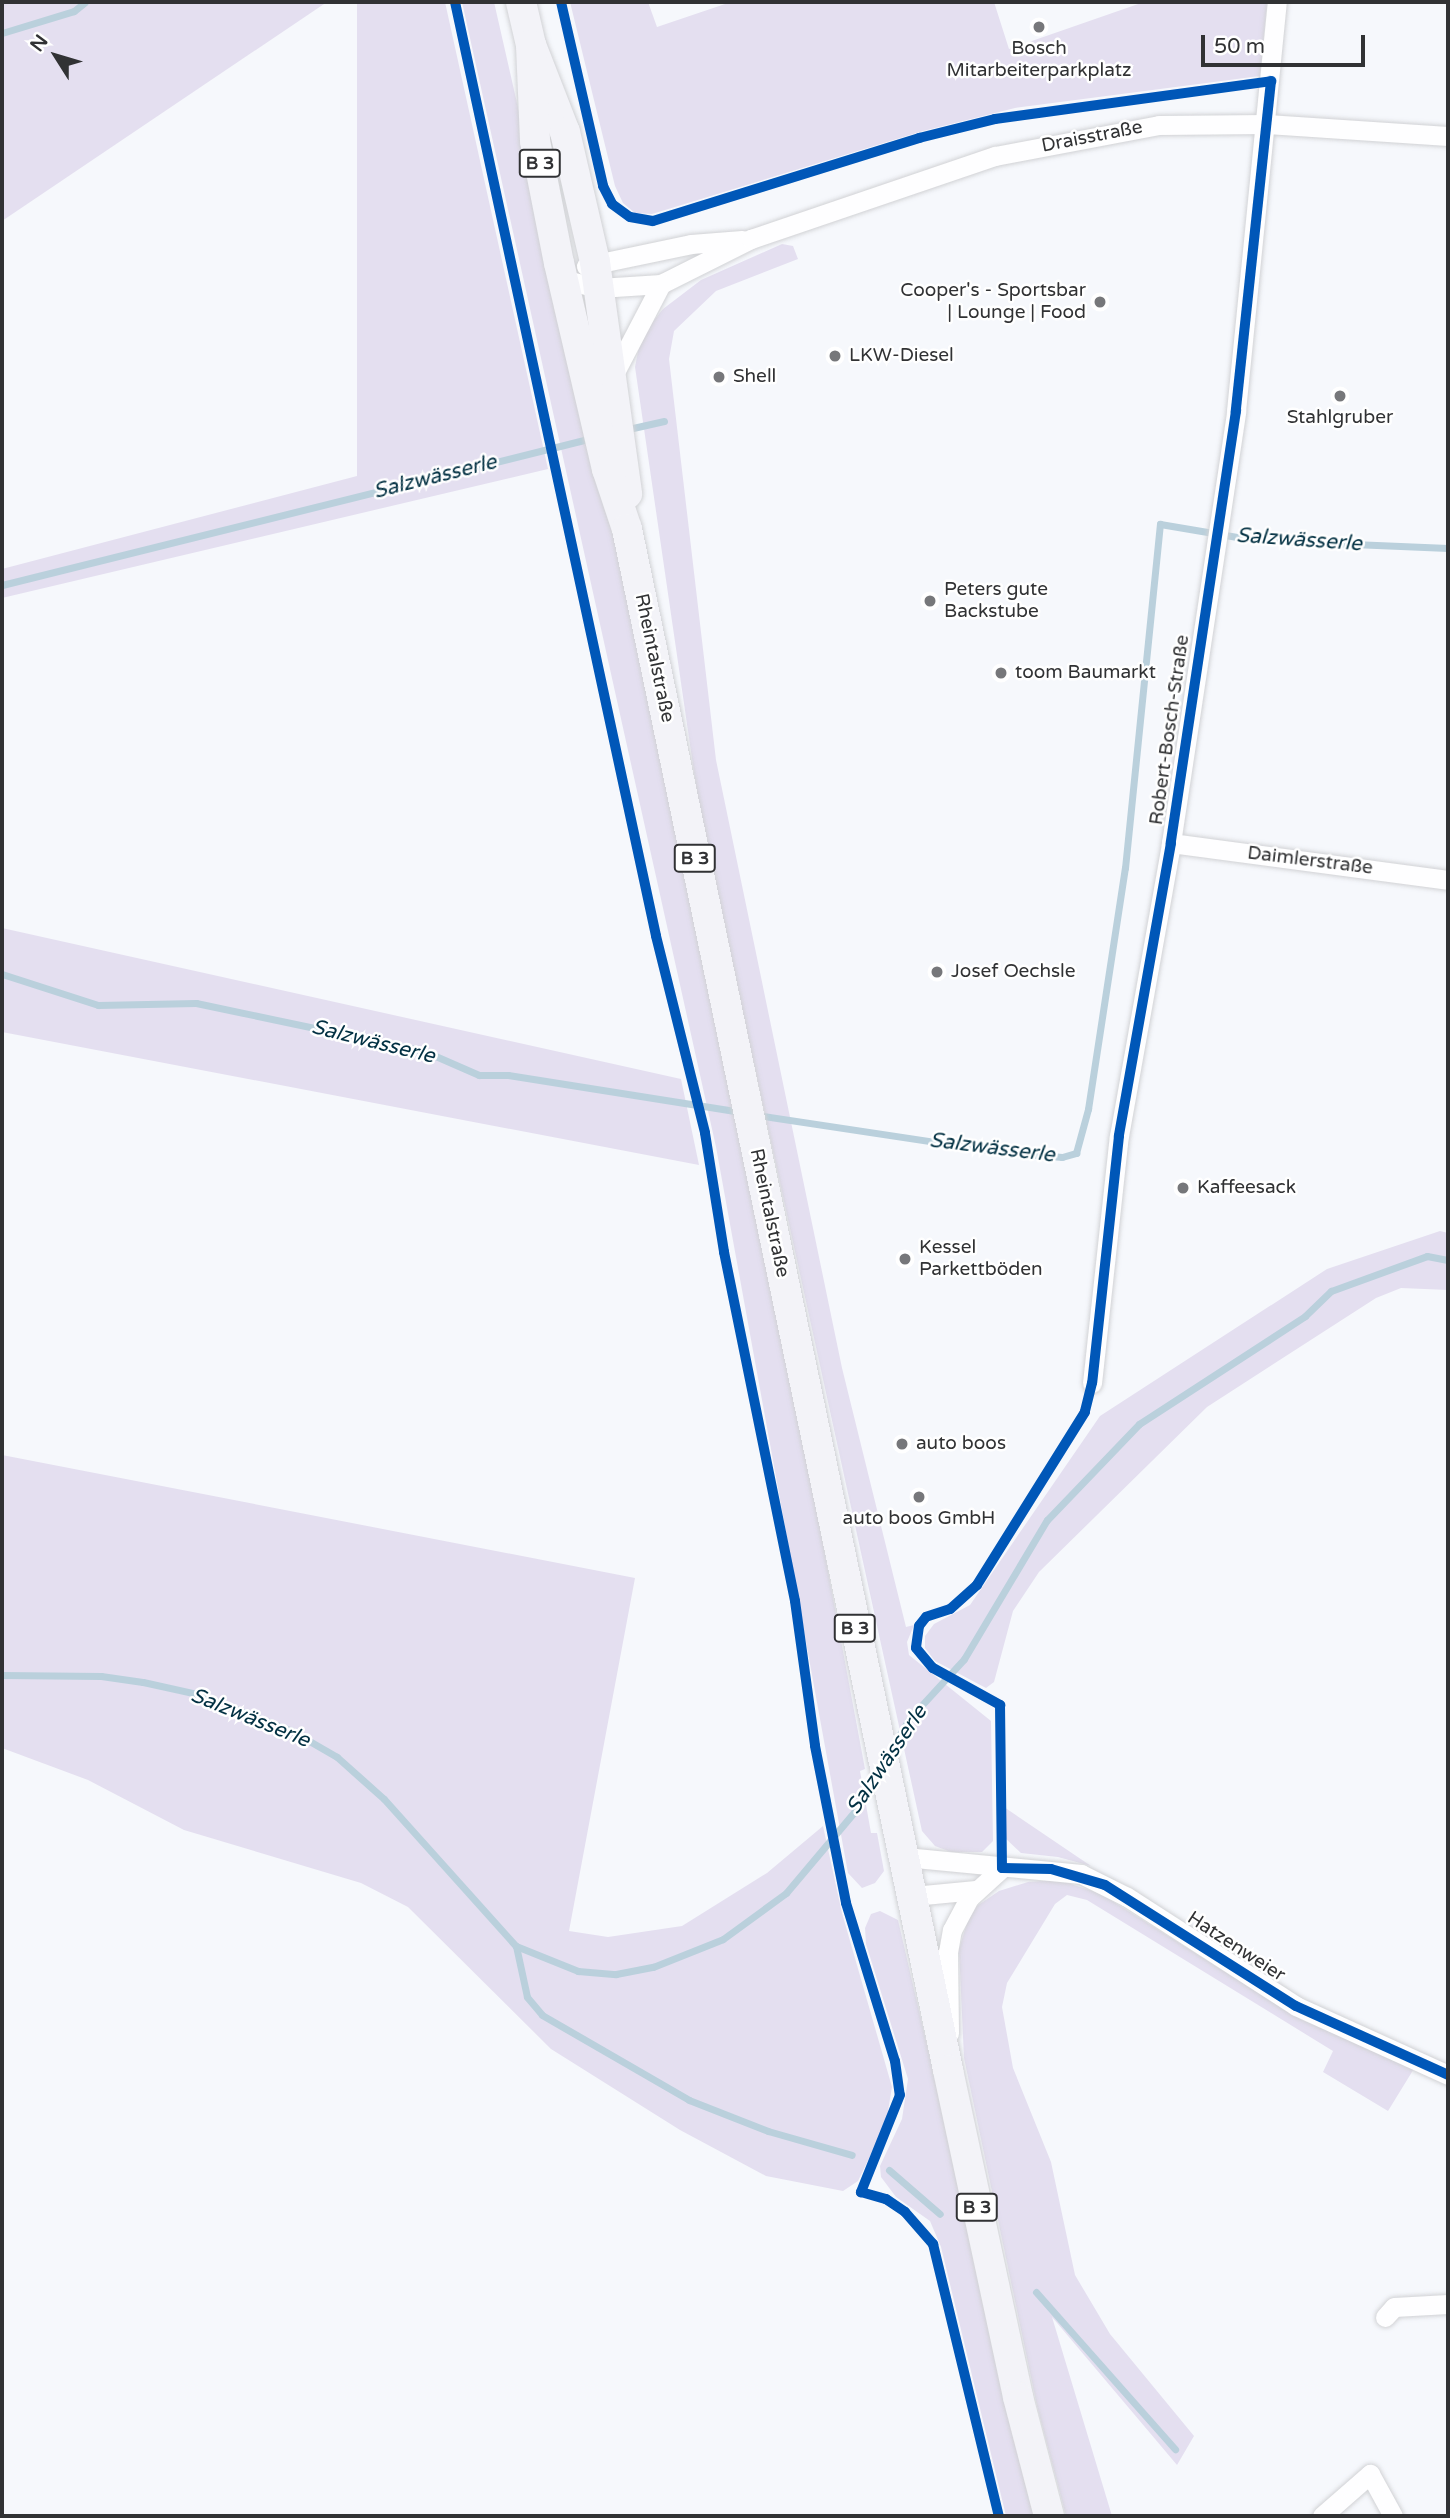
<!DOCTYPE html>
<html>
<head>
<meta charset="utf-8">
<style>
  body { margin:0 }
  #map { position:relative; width:1450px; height:2518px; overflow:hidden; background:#f6f8fc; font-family:"Varela Round",sans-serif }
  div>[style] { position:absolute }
  .green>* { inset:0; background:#e4dff0 }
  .stream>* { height:7px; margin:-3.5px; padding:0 3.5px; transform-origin:3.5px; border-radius:3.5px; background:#bad0dc }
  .roads { filter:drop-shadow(0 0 2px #d1d2d5) drop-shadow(0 0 2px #d1d2d5) }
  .minor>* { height:19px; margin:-9.5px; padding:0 9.5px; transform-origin:9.5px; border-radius:9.5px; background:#fefeff }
  .primary>* { height:30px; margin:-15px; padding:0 15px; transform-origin:15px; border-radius:15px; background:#f3f3f8 }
  .cycleway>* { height:10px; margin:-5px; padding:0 5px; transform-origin:5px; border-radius:5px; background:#0057b8 }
  .dots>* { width:19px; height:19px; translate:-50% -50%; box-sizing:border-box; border:4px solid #fff; border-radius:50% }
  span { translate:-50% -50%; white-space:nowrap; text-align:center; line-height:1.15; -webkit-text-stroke:5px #fff; paint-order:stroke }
  .shield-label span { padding:2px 5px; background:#fff; border:2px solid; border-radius:5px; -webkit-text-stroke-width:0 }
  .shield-label { font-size:18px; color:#313234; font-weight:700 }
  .poi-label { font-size:19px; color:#313234 }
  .right { translate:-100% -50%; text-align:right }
  .left { translate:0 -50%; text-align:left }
  .street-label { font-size:19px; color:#313234 }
  .water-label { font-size:21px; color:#023042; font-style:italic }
  .frame { position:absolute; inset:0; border:4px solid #313234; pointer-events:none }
  .north { position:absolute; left:21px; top:21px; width:70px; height:70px; -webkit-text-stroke:5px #fff; paint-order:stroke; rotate:307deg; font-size:19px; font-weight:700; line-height:28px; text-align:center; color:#313234 }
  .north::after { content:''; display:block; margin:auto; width:24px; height:32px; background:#313234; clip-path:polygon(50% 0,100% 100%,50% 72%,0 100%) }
  .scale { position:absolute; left:1201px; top:35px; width:164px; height:32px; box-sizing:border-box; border:4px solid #313234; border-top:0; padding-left:9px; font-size:21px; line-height:24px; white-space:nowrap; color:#313234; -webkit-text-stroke:5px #fff; paint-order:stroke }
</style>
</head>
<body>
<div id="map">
  <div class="green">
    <i style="clip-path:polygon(2px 2px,327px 2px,2px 221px)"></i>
    <i style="clip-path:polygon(357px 2px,445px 2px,548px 469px,2px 598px,2px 569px,357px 476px)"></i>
    <i style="clip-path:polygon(462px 2px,494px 2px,608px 503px,814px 1496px,865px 1769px,860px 1771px,871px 1833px,877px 1833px,884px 1871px,875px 1883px,862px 1888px,848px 1873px,716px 1147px)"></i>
    <i style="clip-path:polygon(570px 2px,648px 2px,657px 27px,731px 2px,994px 2px,1009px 49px,1144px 2px,1267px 2px,1260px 76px,1015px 108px,923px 131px,652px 214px,635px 213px,623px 203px,615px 186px)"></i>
    <i style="clip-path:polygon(782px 244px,793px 246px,798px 259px,716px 291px,674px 331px,669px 359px,716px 760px,842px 1368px,906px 1627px,914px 1625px,907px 1642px,909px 1655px,991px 1721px,993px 1841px,982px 1852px,951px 1852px,935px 1846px,922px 1831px,702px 827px,635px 367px,641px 337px,663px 309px,701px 280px)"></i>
    <i style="clip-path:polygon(2px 928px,681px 1079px,699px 1165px,2px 1032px)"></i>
    <i style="clip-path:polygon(1440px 1231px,1448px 1233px,1448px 1290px,1401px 1288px,1376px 1298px,1207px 1407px,1039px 1572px,1013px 1611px,994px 1682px,986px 1688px,935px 1661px,925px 1648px,925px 1636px,934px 1624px,970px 1605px,1100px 1416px,1327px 1269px)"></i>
    <i style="clip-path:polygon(2px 1455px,635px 1578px,569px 1931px,608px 1937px,682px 1926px,767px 1873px,823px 1826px,842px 1913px,892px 2087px,886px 2123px,858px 2181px,843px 2191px,766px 2176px,680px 2130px,551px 2049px,408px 1907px,361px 1883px,184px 1830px,88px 1780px,2px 1748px)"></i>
    <i style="clip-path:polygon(1004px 1807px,1091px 1866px,1058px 1857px,1021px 1853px,1004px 1837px)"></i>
    <i style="clip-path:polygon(1059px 1880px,1101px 1894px,1302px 2020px,1415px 2067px,1388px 2111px,1323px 2072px,1333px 2051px,1087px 1900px,1067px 1895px,1055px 1904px,1007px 1983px,1002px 2007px,1013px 2068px,1051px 2162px,1075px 2275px,1110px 2334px,1194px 2436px,1177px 2465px,1052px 2317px,1112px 2516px,1066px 2516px,1037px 2406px,964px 2058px,959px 1949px,968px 1920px,977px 1906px,999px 1891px,1028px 1882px)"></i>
    <i style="clip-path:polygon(880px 1911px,898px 1920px,1036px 2516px,1006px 2516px,941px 2247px,930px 2221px,896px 2197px,881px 2177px,880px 2166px,902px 2119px,908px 2079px,866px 1944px,865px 1928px,871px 1914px)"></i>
  </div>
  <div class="stream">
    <i style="left:2px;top:33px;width:75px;rotate:-17deg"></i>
    <i style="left:74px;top:11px;width:14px;rotate:-39deg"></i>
    <i style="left:624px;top:430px;width:41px;rotate:-12.7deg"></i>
    <i style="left:2px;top:585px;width:608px;rotate:-13.99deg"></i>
    <i style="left:2px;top:974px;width:101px;rotate:17.9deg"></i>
    <i style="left:98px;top:1005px;width:98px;rotate:-1.2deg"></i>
    <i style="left:196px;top:1003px;width:233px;rotate:11.9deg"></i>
    <i style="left:424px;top:1051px;width:60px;rotate:23.6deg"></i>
    <i style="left:479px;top:1075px;width:29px"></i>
    <i style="left:508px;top:1075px;width:236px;rotate:9deg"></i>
    <i style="left:757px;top:1115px;width:240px;rotate:8.6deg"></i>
    <i style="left:994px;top:1151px;width:68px;rotate:5deg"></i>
    <i style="left:1062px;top:1157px;width:15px;rotate:-16deg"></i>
    <i style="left:1076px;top:1153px;width:46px;rotate:-74.7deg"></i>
    <i style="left:1088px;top:1109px;width:244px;rotate:-81.3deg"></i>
    <i style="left:1125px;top:868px;width:346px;rotate:-84.2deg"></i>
    <i style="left:1160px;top:524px;width:96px;rotate:9.6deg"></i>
    <i style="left:1255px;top:540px;width:193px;rotate:2.4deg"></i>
    <i style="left:2px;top:1675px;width:99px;rotate:0.6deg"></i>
    <i style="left:101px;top:1676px;width:42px;rotate:8.1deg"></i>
    <i style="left:143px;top:1682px;width:55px;rotate:12.5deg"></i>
    <i style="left:197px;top:1694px;width:102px;rotate:21.3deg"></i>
    <i style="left:292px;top:1731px;width:52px;rotate:30deg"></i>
    <i style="left:337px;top:1757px;width:63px;rotate:41.8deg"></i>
    <i style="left:384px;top:1799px;width:198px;rotate:48.1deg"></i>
    <i style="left:516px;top:1946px;width:67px;rotate:22deg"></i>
    <i style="left:578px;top:1971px;width:38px;rotate:5deg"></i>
    <i style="left:616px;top:1974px;width:38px;rotate:-11deg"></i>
    <i style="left:653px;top:1967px;width:75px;rotate:-21.8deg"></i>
    <i style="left:723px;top:1939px;width:78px;rotate:-36.1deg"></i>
    <i style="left:786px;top:1893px;width:109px;rotate:-49.9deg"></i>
    <i style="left:856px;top:1810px;width:42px;rotate:-59.7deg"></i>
    <i style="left:891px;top:1749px;width:35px;rotate:-59deg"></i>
    <i style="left:909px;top:1719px;width:81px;rotate:-47.5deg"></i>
    <i style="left:964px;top:1659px;width:162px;rotate:-59.2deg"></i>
    <i style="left:1047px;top:1520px;width:133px;rotate:-46.2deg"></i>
    <i style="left:1139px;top:1424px;width:198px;rotate:-33deg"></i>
    <i style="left:1305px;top:1316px;width:36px;rotate:-44deg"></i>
    <i style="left:1331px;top:1291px;width:102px;rotate:-20deg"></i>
    <i style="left:1427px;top:1256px;width:21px;rotate:11deg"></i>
    <i style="left:516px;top:1946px;width:52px;rotate:77.8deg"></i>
    <i style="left:527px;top:1997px;width:23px;rotate:50deg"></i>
    <i style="left:542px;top:2015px;width:170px;rotate:30deg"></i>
    <i style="left:689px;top:2100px;width:85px;rotate:21.4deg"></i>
    <i style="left:768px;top:2131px;width:87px;rotate:15.9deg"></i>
    <i style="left:889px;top:2170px;width:67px;rotate:40.8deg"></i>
    <i style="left:1036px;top:2292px;width:210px;rotate:48.5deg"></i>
  </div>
  <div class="roads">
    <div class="minor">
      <i style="left:586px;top:266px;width:107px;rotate:-11.8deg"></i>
      <i style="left:691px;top:244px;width:51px;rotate:-4.5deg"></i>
      <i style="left:562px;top:279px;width:38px;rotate:14deg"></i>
      <i style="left:599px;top:288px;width:62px;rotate:-3.7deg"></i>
      <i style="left:661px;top:284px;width:101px;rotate:-26.6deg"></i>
      <i style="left:751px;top:239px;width:258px;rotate:-18.8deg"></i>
      <i style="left:995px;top:156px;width:167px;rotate:-10.7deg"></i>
      <i style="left:1159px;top:125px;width:108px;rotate:-0.5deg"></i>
      <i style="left:1267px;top:124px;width:181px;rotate:3.8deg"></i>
      <i style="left:613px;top:376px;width:104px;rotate:-62.4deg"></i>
      <i style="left:1171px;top:843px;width:279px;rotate:7.6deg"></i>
      <i style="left:1092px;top:1383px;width:248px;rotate:-83.8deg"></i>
      <i style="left:1119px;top:1136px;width:298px;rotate:-79.9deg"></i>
      <i style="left:1171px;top:843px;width:437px;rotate:-81.4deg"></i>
      <i style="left:1236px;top:411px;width:411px;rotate:-84.3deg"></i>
      <i style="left:905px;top:1857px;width:177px;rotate:5.5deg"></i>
      <i style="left:1081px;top:1874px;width:51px;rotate:26.6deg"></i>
      <i style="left:1127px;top:1897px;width:201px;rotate:32.8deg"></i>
      <i style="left:1296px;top:2006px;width:167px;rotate:24.4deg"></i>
      <i style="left:913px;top:1896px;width:63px;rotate:-5.4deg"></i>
      <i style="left:949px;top:2033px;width:81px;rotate:-90.7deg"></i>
      <i style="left:948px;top:1952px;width:22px;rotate:-80deg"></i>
      <i style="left:952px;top:1930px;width:36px;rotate:-62deg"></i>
      <i style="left:969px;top:1898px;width:45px;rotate:-42.3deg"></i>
      <i style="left:1385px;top:2317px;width:13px;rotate:-48deg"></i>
      <i style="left:1394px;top:2307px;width:54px;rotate:-3.2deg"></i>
      <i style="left:1322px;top:2516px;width:64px;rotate:-41.2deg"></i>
      <i style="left:1370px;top:2474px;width:48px;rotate:61.3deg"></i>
    </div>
    <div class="primary">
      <i style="left:521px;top:2px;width:44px;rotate:76.9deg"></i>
      <i style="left:531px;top:45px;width:93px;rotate:68.7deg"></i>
      <i style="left:565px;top:132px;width:133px;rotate:77deg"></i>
      <i style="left:595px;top:262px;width:234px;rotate:82.1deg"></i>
      <i style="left:531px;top:45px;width:96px;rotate:87.6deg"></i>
      <i style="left:535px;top:141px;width:124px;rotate:78.9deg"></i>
      <i style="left:559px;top:263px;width:212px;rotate:76.9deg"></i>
      <i style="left:607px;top:469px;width:63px;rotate:71.6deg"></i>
      <i style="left:627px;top:529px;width:1574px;rotate:78.23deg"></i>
      <i style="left:948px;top:2070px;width:334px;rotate:77.9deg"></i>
      <i style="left:1018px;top:2397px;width:123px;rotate:75.4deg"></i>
    </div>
  </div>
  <div class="cycleway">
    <i style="left:455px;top:2px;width:955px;rotate:77.85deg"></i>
    <i style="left:656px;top:936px;width:203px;rotate:76deg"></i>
    <i style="left:705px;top:1133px;width:121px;rotate:80.9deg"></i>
    <i style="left:724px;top:1252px;width:356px;rotate:78.5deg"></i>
    <i style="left:795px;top:1601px;width:146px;rotate:82.1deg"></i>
    <i style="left:815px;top:1746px;width:160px;rotate:78.8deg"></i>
    <i style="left:846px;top:1903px;width:165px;rotate:72.8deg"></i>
    <i style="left:895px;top:2061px;width:34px;rotate:82deg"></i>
    <i style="left:900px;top:2095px;width:105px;rotate:111.9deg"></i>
    <i style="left:861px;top:2192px;width:26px;rotate:16deg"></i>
    <i style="left:886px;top:2199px;width:23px;rotate:34deg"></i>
    <i style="left:905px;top:2212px;width:43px;rotate:48.8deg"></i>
    <i style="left:933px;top:2244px;width:280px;rotate:76.4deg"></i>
    <i style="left:561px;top:2px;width:189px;rotate:77.1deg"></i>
    <i style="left:603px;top:186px;width:20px;rotate:63deg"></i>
    <i style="left:612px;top:204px;width:22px;rotate:36deg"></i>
    <i style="left:630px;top:217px;width:23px;rotate:10deg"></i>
    <i style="left:653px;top:221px;width:279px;rotate:-17.3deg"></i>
    <i style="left:919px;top:138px;width:78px;rotate:-14deg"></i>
    <i style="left:995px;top:119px;width:279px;rotate:-7.8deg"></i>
    <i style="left:1271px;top:81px;width:332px;rotate:96.1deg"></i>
    <i style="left:1236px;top:411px;width:437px;rotate:98.6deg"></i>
    <i style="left:1171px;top:843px;width:298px;rotate:100.1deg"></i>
    <i style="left:1119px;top:1136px;width:248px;rotate:96.2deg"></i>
    <i style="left:1092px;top:1383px;width:30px;rotate:104deg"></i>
    <i style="left:1085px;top:1412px;width:204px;rotate:122deg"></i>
    <i style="left:977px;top:1585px;width:36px;rotate:138deg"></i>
    <i style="left:950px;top:1609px;width:25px;rotate:162deg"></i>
    <i style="left:926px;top:1617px;width:11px;rotate:128deg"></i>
    <i style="left:919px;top:1626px;width:22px;rotate:98deg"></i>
    <i style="left:916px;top:1648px;width:26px;rotate:50deg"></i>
    <i style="left:933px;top:1668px;width:77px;rotate:28.9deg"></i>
    <i style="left:1000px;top:1705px;width:163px;rotate:89.3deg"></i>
    <i style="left:1002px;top:1868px;width:49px;rotate:1.2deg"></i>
    <i style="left:1051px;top:1869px;width:56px;rotate:16.5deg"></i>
    <i style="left:1105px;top:1885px;width:226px;rotate:32.4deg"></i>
    <i style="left:1296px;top:2006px;width:167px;rotate:24.4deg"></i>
  </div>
  <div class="dots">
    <i style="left:1039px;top:27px;background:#76777a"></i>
    <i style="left:1100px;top:302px;background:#76777a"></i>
    <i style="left:835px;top:356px;background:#76777a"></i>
    <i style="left:719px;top:377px;background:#76777a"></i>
    <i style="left:1340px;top:396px;background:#76777a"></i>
    <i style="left:930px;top:601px;background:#76777a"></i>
    <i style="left:1001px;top:673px;background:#76777a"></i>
    <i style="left:937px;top:972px;background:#76777a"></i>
    <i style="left:1183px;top:1188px;background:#76777a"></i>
    <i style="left:905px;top:1259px;background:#76777a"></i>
    <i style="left:902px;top:1444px;background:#76777a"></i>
    <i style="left:919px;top:1497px;background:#76777a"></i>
  </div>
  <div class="shield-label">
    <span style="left:540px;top:163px">B 3</span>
    <span style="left:695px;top:858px">B 3</span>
    <span style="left:855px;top:1628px">B 3</span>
    <span style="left:977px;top:2207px">B 3</span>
  </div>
  <div class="poi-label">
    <span style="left:1039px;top:60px">Bosch<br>Mitarbeiterparkplatz</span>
    <span class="right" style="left:1086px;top:302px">Cooper's - Sportsbar<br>| Lounge | Food</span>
    <span class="left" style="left:849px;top:356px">LKW-Diesel</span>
    <span class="left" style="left:733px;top:377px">Shell</span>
    <span style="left:1340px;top:418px">Stahlgruber</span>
    <span class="left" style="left:944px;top:601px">Peters gute<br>Backstube</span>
    <span class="left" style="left:1015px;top:673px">toom Baumarkt</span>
    <span class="left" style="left:951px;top:972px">Josef Oechsle</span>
    <span class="left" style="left:1197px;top:1188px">Kaffeesack</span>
    <span class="left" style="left:919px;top:1259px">Kessel<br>Parkettböden</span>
    <span class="left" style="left:916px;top:1444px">auto boos</span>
    <span style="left:919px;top:1519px">auto boos GmbH</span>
  </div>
  <div class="street-label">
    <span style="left:1092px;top:137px;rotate:-11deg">Draisstraße</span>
    <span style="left:654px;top:658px;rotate:78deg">Rheintalstraße</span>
    <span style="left:1170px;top:730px;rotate:-82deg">Robert-Bosch-Straße</span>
    <span style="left:1310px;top:861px;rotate:7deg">Daimlerstraße</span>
    <span style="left:769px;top:1213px;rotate:78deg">Rheintalstraße</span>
    <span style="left:1236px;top:1947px;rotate:33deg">Hatzenweier</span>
  </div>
  <div class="water-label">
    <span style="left:435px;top:477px;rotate:-14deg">Salzwässerle</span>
    <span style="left:1299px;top:540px;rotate:4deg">Salzwässerle</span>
    <span style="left:373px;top:1042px;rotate:14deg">Salzwässerle</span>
    <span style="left:992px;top:1148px;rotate:7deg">Salzwässerle</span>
    <span style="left:250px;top:1718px;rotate:22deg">Salzwässerle</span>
    <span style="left:887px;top:1760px;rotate:-56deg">Salzwässerle</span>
  </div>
  <div class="frame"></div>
  <div class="north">N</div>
  <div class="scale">50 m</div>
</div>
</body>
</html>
